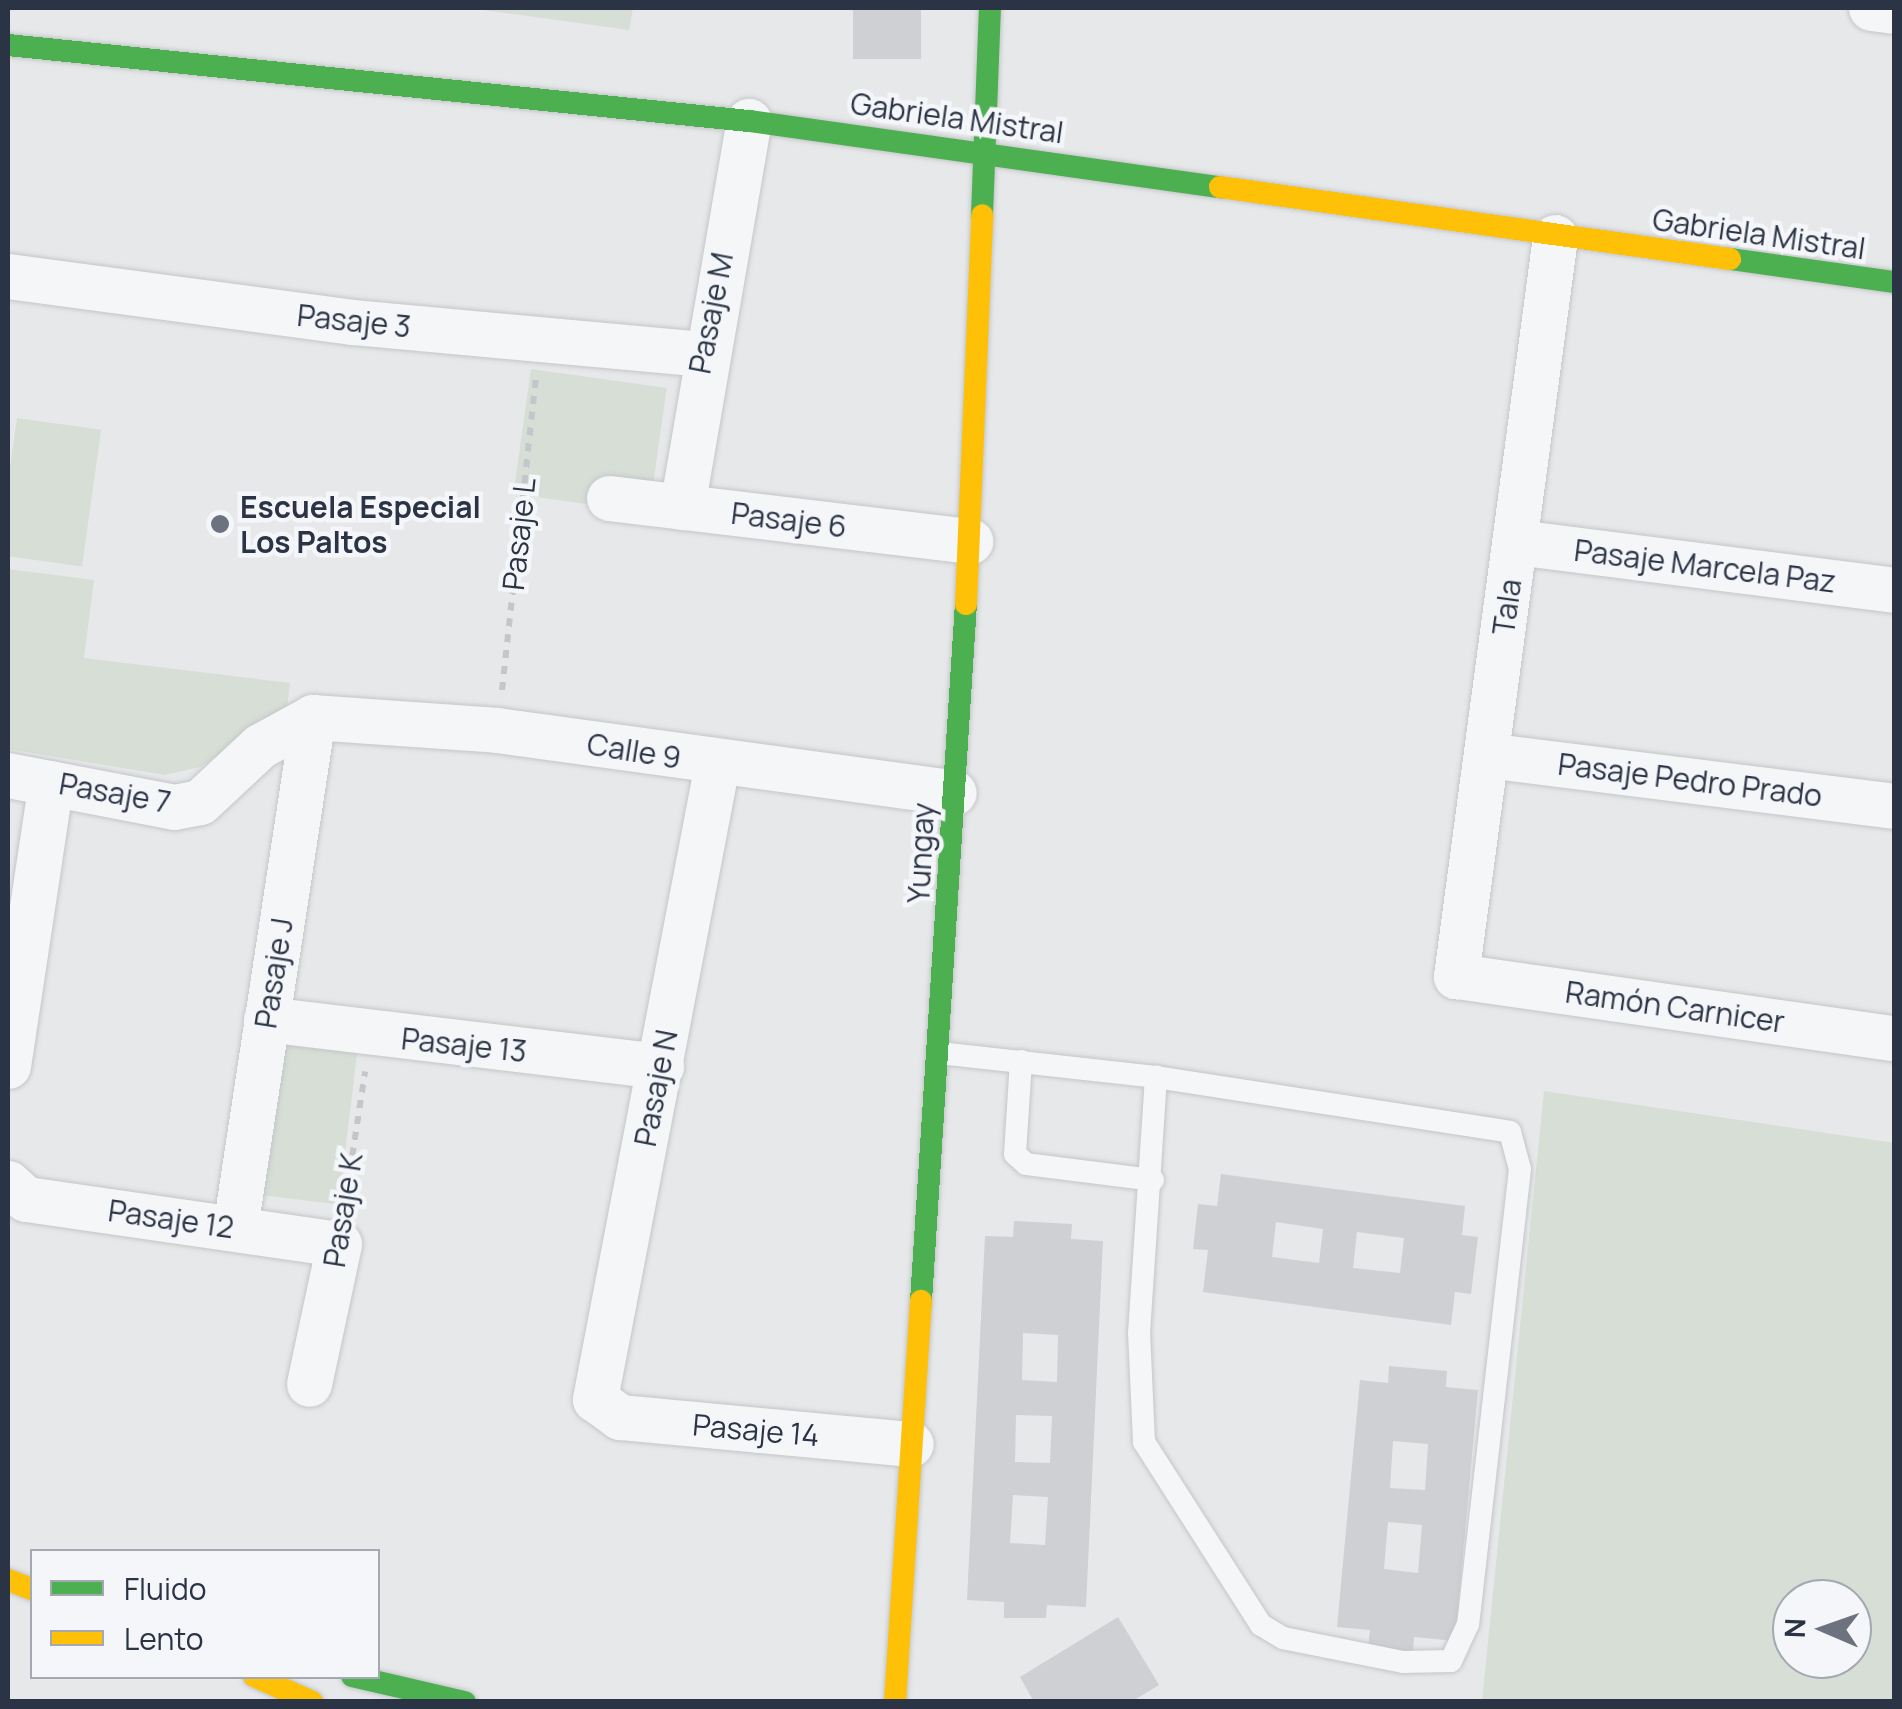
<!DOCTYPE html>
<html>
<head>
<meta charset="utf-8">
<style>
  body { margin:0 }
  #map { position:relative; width:1902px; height:1709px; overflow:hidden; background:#e6e8ea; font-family:Manrope,sans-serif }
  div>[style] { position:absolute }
  .green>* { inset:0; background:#d6ded6; transform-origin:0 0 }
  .building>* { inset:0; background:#ced0d3; transform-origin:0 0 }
  .path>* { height:6px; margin-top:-3px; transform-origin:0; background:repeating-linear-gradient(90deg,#c5c6ca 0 8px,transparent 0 16px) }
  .roads { filter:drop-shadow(0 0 2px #c4c6c8) drop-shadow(0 0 2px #c4c6c8) }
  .lane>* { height:22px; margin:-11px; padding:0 11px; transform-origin:11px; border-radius:11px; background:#f5f6f7 }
  .street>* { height:45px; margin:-22.5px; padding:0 22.5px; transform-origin:22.5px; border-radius:22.5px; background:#f5f6f7 }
  .fast>* { height:22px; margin:-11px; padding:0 11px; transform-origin:11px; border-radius:11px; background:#4caf50 }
  .slow>* { height:22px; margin:-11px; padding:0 11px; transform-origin:11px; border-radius:11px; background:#ffc107 }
  .dots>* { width:28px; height:28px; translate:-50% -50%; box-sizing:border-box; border:5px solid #f4f6f9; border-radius:50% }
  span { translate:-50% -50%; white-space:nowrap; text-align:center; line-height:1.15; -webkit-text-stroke:9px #f4f6f9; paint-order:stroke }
  .street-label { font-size:30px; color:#2b3445 }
  .poi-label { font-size:30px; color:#2b3445; font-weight:700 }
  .left { translate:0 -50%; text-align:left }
  .frame { position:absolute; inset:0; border:10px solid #2b3445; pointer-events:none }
  .legend { position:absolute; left:30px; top:1549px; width:350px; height:130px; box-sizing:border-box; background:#f4f6f9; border:2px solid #a4a8b1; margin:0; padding:12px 18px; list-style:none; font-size:30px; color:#2b3445 }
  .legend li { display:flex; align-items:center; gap:20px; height:50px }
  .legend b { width:50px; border:2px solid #a4a8b1 }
  .north { position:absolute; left:1772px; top:1579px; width:100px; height:100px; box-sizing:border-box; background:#f4f6f9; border:2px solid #a4a8b1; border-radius:50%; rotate:272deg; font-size:28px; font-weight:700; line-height:40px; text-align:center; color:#2b3445 }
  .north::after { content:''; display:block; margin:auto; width:35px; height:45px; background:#6c737f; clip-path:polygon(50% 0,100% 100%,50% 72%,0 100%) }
</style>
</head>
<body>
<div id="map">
  <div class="green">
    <i style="clip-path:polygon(469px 8px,633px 8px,629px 30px)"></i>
    <i style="left:531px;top:369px;width:137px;height:126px;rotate:8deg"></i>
    <i style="left:17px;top:418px;width:85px;height:138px;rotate:8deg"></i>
    <i style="clip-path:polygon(8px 569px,94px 580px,84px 658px,290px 683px,287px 709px,200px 767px,165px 775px,8px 749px)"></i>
    <i style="left:280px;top:1033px;width:79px;height:163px;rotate:7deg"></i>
    <i style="clip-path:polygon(evenodd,1544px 1091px,1894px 1143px,1894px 1701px,1482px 1701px,1544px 1091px,1792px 1599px,1852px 1599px,1852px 1659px,1792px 1659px,1792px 1599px)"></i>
  </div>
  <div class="building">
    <i style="left:853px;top:8px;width:68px;height:51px"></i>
    <i style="clip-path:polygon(evenodd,1221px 1174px,1465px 1206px,1462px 1235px,1478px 1237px,1471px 1294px,1455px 1292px,1451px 1325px,1203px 1292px,1208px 1250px,1193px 1249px,1198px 1204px,1217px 1206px,1221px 1174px,1276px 1222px,1323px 1229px,1319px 1263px,1272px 1257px,1276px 1222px,1221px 1174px,1357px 1232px,1404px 1238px,1400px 1273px,1353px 1268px,1357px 1232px)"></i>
    <i style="clip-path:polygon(evenodd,1014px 1221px,1072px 1224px,1071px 1239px,1103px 1241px,1086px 1607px,1047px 1605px,1046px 1618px,1004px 1618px,1004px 1602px,967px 1600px,985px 1236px,1013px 1237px,1014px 1221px,1023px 1333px,1058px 1335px,1057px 1382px,1022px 1380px,1023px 1333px,1014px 1221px,1016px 1415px,1052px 1416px,1050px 1463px,1015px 1462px,1016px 1415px,1014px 1221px,1013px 1495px,1048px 1497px,1045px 1545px,1010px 1543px,1013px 1495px)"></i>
    <i style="clip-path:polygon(evenodd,1389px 1366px,1447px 1371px,1446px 1387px,1478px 1390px,1455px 1641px,1414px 1637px,1413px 1653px,1368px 1649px,1370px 1630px,1337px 1627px,1360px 1380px,1388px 1383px,1389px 1366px,1393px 1441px,1428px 1444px,1425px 1490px,1390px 1488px,1393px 1441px,1389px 1366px,1388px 1522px,1422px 1525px,1418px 1573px,1384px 1569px,1388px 1522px)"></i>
    <i style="clip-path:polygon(1118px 1617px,1159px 1685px,1131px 1702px,1034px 1702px,1020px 1677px)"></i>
  </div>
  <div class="path">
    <i style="left:502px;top:690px;width:313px;rotate:-83.8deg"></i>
    <i style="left:345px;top:1203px;width:133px;rotate:-81.3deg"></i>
  </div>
  <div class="roads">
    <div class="lane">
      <i style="left:939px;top:1053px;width:218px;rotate:6.3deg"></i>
      <i style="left:1156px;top:1077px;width:358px;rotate:8.8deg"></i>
      <i style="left:1510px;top:1132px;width:38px;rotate:75deg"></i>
      <i style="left:1520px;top:1169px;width:458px;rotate:96.5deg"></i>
      <i style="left:1468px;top:1624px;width:41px;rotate:114.7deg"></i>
      <i style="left:1451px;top:1661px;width:48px;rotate:178.8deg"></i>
      <i style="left:1403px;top:1662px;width:122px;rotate:-168.7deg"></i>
      <i style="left:1283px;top:1638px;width:26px;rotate:-149deg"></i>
      <i style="left:1261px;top:1625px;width:217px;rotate:-122.6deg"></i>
      <i style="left:1144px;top:1442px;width:109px;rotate:-92.6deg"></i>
      <i style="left:1139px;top:1333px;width:257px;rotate:-86.2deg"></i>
      <i style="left:1021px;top:1061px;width:93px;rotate:93.7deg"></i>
      <i style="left:1015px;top:1154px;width:15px;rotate:42deg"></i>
      <i style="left:1026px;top:1164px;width:128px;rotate:7.2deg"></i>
    </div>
    <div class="street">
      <i style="left:1871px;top:8px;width:23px;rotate:7deg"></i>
      <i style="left:1555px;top:237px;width:746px;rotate:97.63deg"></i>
      <i style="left:1456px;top:976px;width:442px;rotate:8.1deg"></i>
      <i style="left:8px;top:276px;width:347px;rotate:7.6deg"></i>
      <i style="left:352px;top:322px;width:351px;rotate:5.2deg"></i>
      <i style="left:609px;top:498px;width:364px;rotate:6.8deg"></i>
      <i style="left:682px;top:507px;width:392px;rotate:-80.2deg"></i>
      <i style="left:1516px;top:542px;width:381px;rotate:7.2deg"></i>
      <i style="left:313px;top:717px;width:184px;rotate:4deg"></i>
      <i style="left:497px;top:730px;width:461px;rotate:7.8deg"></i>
      <i style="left:1486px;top:755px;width:411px;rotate:7.1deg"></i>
      <i style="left:717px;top:764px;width:647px;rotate:100.88deg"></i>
      <i style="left:595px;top:1399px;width:31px;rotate:36deg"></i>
      <i style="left:620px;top:1417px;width:292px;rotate:5.3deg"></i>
      <i style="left:8px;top:775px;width:169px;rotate:10.9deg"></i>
      <i style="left:174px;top:807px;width:26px;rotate:-11deg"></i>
      <i style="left:200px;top:802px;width:82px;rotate:-43deg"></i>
      <i style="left:260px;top:746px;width:60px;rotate:-28.7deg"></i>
      <i style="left:266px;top:1019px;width:398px;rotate:6.8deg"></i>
      <i style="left:8px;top:1066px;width:286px;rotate:-81.4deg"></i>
      <i style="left:8px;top:1183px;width:24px;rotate:42deg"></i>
      <i style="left:26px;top:1199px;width:316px;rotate:8.2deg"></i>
      <i style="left:339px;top:1244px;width:143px;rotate:102.1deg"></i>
      <i style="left:235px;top:1228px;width:517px;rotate:-81.32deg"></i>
    </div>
    <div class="fast">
      <i style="left:8px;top:45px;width:745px;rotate:5.86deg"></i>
      <i style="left:749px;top:121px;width:476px;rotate:8deg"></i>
      <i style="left:982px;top:215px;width:207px;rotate:-87.8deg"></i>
      <i style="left:1730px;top:259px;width:166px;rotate:8deg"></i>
      <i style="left:921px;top:1301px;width:698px;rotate:-86.31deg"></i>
      <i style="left:352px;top:1676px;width:116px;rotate:13deg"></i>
    </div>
    <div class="slow">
      <i style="left:1220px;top:187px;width:515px;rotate:8.04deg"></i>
      <i style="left:966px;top:604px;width:389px;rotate:-87.6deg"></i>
      <i style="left:8px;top:1580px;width:26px;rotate:21deg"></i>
      <i style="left:254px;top:1676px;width:64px;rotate:24.1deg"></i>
      <i style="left:895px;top:1702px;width:402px;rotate:-86.3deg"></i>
    </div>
  </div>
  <div class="dots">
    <i style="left:220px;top:524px;background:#6c737f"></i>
  </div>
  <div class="street-label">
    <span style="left:957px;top:118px;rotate:8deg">Gabriela Mistral</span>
    <span style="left:1759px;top:234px;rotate:8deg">Gabriela Mistral</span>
    <span style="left:711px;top:313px;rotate:-79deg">Pasaje M</span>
    <span style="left:354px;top:321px;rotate:6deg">Pasaje 3</span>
    <span style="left:789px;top:520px;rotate:7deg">Pasaje 6</span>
    <span style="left:519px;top:534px;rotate:-84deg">Pasaje L</span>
    <span style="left:1705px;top:566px;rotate:7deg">Pasaje Marcela Paz</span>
    <span style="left:1507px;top:607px;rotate:-82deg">Tala</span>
    <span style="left:634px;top:751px;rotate:9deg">Calle 9</span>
    <span style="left:1690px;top:780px;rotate:7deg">Pasaje Pedro Prado</span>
    <span style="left:115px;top:793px;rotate:10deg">Pasaje 7</span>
    <span style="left:921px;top:853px;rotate:-87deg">Yungay</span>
    <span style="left:274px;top:973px;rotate:-81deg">Pasaje J</span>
    <span style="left:1675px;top:1007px;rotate:8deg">Ramón Carnicer</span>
    <span style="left:464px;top:1045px;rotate:6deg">Pasaje 13</span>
    <span style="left:656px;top:1088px;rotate:-79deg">Pasaje N</span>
    <span style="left:343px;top:1210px;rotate:-81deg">Pasaje K</span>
    <span style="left:171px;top:1219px;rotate:8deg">Pasaje 12</span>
    <span style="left:756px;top:1430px;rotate:5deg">Pasaje 14</span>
  </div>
  <div class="poi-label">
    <span class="left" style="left:240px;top:524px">Escuela Especial<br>Los Paltos</span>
  </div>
  <div class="frame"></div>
  <ul class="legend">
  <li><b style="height:12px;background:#4caf50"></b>Fluido</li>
  <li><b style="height:12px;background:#ffc107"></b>Lento</li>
  </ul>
  <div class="north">N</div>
</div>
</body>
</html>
